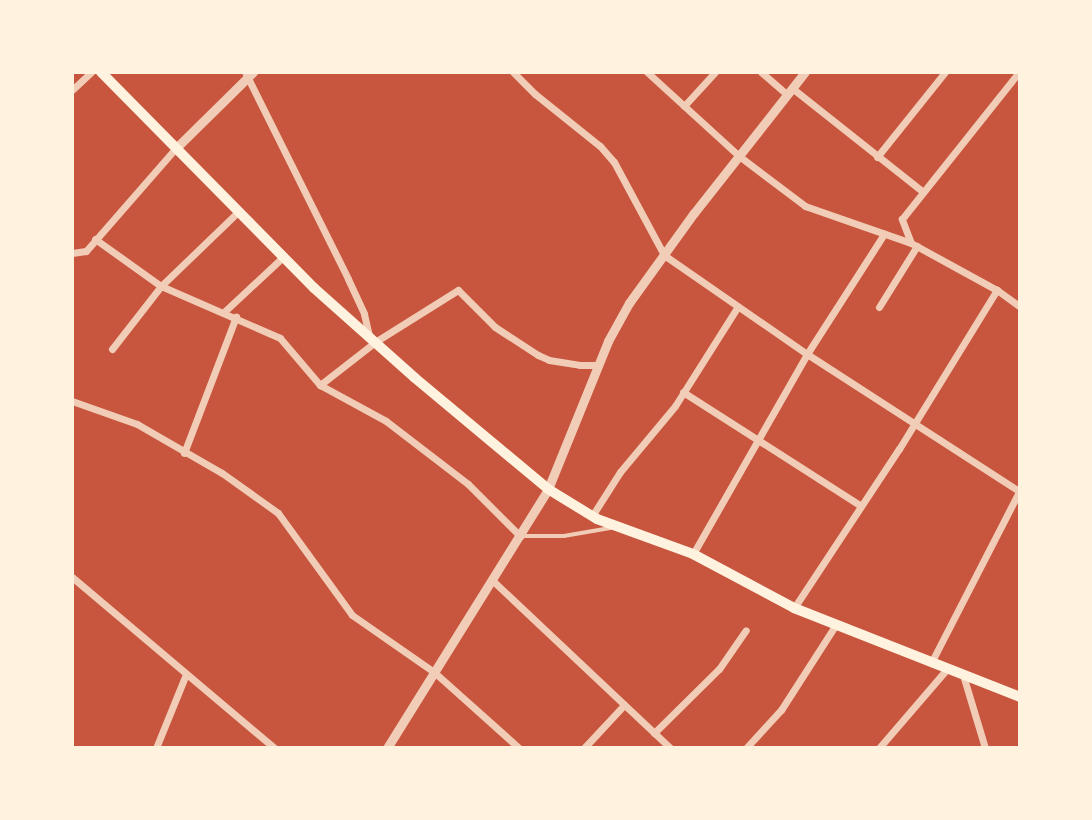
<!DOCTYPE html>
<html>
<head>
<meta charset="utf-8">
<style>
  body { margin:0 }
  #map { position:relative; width:1092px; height:820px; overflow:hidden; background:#c8553d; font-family:Literata,serif }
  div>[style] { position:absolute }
  .service>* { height:3.5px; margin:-1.75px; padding:0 1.75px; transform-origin:1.75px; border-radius:1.75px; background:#f1ccb7 }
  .minor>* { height:7px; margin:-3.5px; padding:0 3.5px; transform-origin:3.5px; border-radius:3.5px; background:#f1ccb7 }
  .tertiary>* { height:9px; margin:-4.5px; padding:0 4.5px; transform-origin:4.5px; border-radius:4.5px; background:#f1ccb7 }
  .secondary>* { height:10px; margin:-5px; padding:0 5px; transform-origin:5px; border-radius:5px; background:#fff3e0 }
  span { translate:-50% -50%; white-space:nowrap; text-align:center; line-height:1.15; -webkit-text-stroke:5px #fff3e0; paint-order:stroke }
  .frame { position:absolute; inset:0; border:74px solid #fff3e0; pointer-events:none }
</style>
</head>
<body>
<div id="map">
  <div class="service">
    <i style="left:521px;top:536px;width:43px"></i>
    <i style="left:564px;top:536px;width:48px;rotate:-9.7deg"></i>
  </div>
  <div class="minor">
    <i style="left:245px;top:72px;width:231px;rotate:63.5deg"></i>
    <i style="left:348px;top:279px;width:38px;rotate:65deg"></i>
    <i style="left:364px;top:314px;width:23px;rotate:77deg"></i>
    <i style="left:513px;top:72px;width:31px;rotate:45deg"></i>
    <i style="left:535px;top:94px;width:83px;rotate:38.7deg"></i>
    <i style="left:600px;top:146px;width:21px;rotate:49deg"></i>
    <i style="left:614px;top:162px;width:106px;rotate:61.7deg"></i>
    <i style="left:664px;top:255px;width:174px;rotate:34.7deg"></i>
    <i style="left:807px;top:354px;width:254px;rotate:32.9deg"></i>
    <i style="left:647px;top:72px;width:125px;rotate:42.4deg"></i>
    <i style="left:739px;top:156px;width:83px;rotate:37.1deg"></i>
    <i style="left:805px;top:206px;width:112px;rotate:19.2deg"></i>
    <i style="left:911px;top:243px;width:98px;rotate:28.7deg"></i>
    <i style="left:997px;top:290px;width:29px;rotate:36deg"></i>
    <i style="left:761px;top:72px;width:35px;rotate:41deg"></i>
    <i style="left:792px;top:88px;width:167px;rotate:38.4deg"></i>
    <i style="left:72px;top:90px;width:26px;rotate:-43deg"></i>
    <i style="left:684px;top:106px;width:46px;rotate:-47.6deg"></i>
    <i style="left:877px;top:157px;width:109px;rotate:-51.3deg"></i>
    <i style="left:95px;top:239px;width:81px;rotate:35.5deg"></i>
    <i style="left:161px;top:286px;width:130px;rotate:23.6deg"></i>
    <i style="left:280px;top:338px;width:62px;rotate:49.6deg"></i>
    <i style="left:320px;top:385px;width:75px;rotate:28.6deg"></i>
    <i style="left:386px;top:421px;width:103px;rotate:37.5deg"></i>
    <i style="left:468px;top:484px;width:74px;rotate:45deg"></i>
    <i style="left:911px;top:243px;width:26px;rotate:-111deg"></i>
    <i style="left:902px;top:219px;width:188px;rotate:-51.5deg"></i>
    <i style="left:72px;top:253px;width:14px;rotate:-8deg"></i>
    <i style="left:86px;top:251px;width:135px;rotate:-48.9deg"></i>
    <i style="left:879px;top:307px;width:72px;rotate:-58.1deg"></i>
    <i style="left:225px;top:311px;width:79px;rotate:-43deg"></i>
    <i style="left:112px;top:349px;width:80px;rotate:-52.1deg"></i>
    <i style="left:161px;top:286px;width:107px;rotate:-43.9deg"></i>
    <i style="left:320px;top:385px;width:70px;rotate:-38deg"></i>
    <i style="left:375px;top:342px;width:98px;rotate:-32.1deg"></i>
    <i style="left:458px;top:290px;width:52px;rotate:45deg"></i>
    <i style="left:495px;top:327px;width:51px;rotate:33.1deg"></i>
    <i style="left:538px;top:355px;width:12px;rotate:24deg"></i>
    <i style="left:549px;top:360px;width:31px;rotate:9deg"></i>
    <i style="left:580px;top:365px;width:19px"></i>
    <i style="left:683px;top:392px;width:211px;rotate:32.6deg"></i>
    <i style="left:72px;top:401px;width:69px;rotate:19.5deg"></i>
    <i style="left:137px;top:424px;width:98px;rotate:30deg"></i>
    <i style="left:222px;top:473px;width:69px;rotate:35.5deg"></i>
    <i style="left:278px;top:513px;width:126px;rotate:54deg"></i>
    <i style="left:352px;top:615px;width:100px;rotate:34.8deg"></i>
    <i style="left:434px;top:672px;width:114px;rotate:41.8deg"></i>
    <i style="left:184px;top:453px;width:146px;rotate:-69.1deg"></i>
    <i style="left:592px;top:516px;width:52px;rotate:-57.5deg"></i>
    <i style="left:620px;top:472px;width:86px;rotate:-50.2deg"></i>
    <i style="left:675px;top:406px;width:116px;rotate:-57.7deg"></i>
    <i style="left:693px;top:554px;width:230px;rotate:-60.3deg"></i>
    <i style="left:807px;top:354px;width:143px;rotate:-57.3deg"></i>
    <i style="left:72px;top:577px;width:265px;rotate:40.2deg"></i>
    <i style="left:492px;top:580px;width:245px;rotate:43.3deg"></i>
    <i style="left:794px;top:608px;width:191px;rotate:-56.6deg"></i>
    <i style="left:899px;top:449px;width:187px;rotate:-58.4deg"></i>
    <i style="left:931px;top:663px;width:195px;rotate:-62.8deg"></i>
    <i style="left:963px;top:675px;width:76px;rotate:73.2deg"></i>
    <i style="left:654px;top:733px;width:91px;rotate:-44.6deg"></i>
    <i style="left:719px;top:669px;width:47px;rotate:-55.3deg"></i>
    <i style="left:156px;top:748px;width:80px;rotate:-67.9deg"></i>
    <i style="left:584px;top:748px;width:59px;rotate:-47.1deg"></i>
    <i style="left:746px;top:748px;width:52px;rotate:-47.4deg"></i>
    <i style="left:781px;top:710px;width:100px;rotate:-57.3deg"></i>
    <i style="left:879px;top:748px;width:104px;rotate:-49.3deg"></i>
  </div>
  <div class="tertiary">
    <i style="left:175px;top:149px;width:110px;rotate:-44.6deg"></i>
    <i style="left:387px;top:748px;width:305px;rotate:-58.1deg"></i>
    <i style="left:548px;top:489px;width:160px;rotate:-67.9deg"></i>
    <i style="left:608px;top:341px;width:43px;rotate:-61.1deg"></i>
    <i style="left:629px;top:303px;width:111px;rotate:-54.2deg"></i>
    <i style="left:694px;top:213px;width:179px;rotate:-51.8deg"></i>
  </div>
  <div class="secondary">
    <i style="left:101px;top:72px;width:303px;rotate:45.4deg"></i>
    <i style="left:314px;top:288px;width:135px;rotate:41.7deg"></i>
    <i style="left:415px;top:378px;width:173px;rotate:39.8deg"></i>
    <i style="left:548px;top:489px;width:57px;rotate:31.5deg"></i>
    <i style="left:597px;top:519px;width:102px;rotate:20deg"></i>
    <i style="left:693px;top:554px;width:115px;rotate:28.1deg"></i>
    <i style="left:794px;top:608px;width:243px;rotate:21.5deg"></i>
  </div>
  <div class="frame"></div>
</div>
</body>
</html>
